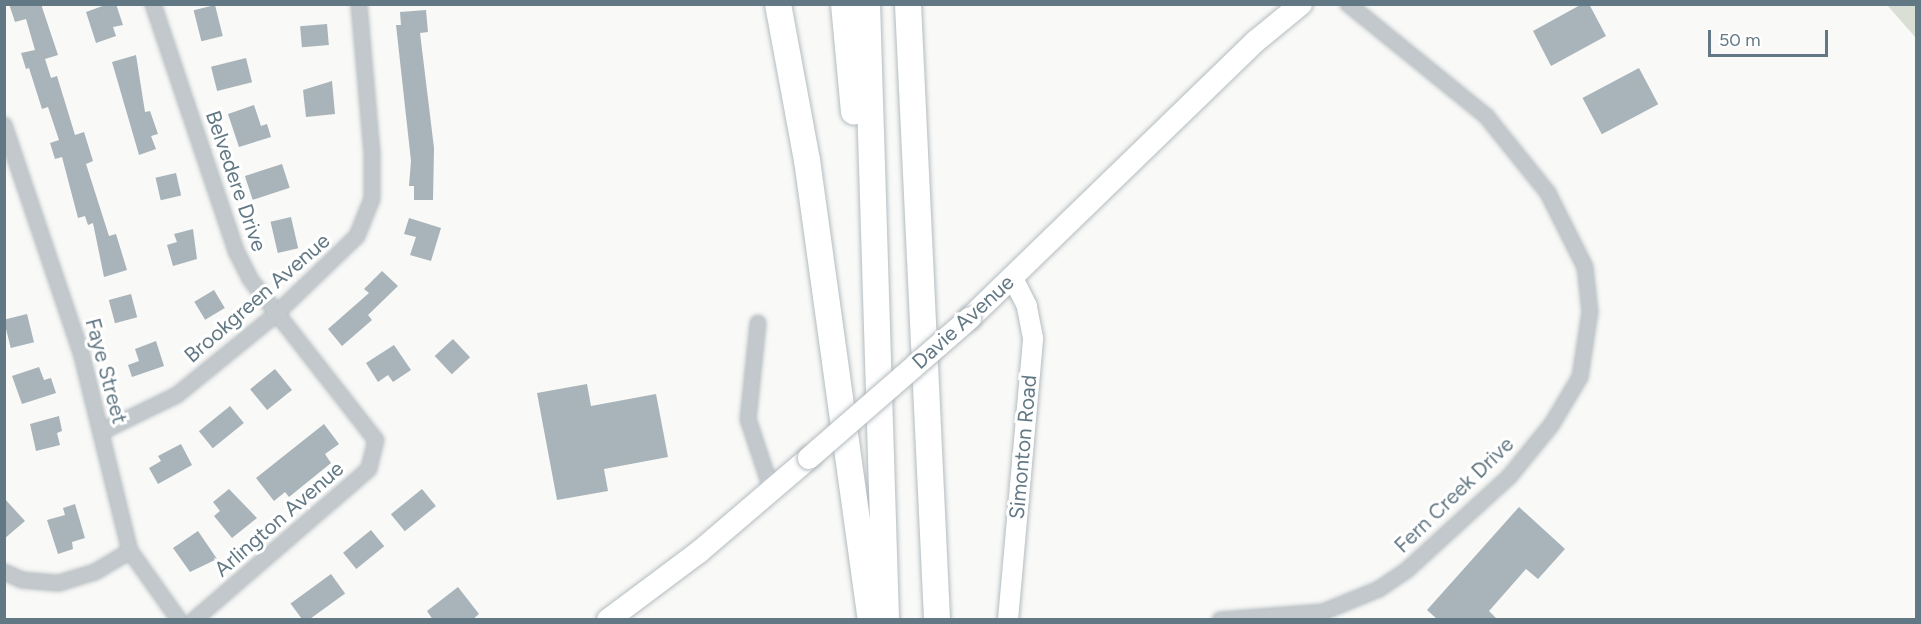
<!DOCTYPE html>
<html>
<head>
<meta charset="utf-8">
<style>
  body { margin:0 }
  #map { position:relative; width:1921px; height:624px; overflow:hidden; background:#f9f9f7; font-family:Figtree,sans-serif }
  div>[style] { position:absolute }
  .green>* { inset:0; background:#dadfd6 }
  .building>* { inset:0; background:#a8b4b9; transform-origin:0 0 }
  .roads { filter:drop-shadow(0 0 2px #b4bcc0) drop-shadow(0 0 2px #b4bcc0) }
  .street>* { height:14px; margin:-7px; padding:0 7px; transform-origin:7px; border-radius:7px; background:#c2c8cb }
  .secondary>* { height:20px; margin:-10px; padding:0 10px; transform-origin:10px; border-radius:10px; background:#fff }
  .primary>* { height:22px; margin:-11px; padding:0 11px; transform-origin:11px; border-radius:11px; background:#fff }
  .highway>* { height:26px; margin:-13px; padding:0 13px; transform-origin:13px; border-radius:13px; background:#fff }
  .bridges { filter:drop-shadow(0 0 2px #b3babe) drop-shadow(0 0 2px #b3babe) }
  .primary-bridge>* { height:22px; margin:-11px; padding:0 11px; transform-origin:11px; border-radius:11px; background:#fff }
  span { translate:-50% -50%; white-space:nowrap; text-align:center; line-height:1.15; -webkit-text-stroke:6px #fff; paint-order:stroke }
  .street-label { font-size:21px; color:#627884 }
  .frame { position:absolute; inset:0; border:6px solid #627884; pointer-events:none }
  .scale { position:absolute; left:1708px; top:30px; width:120px; height:27px; box-sizing:border-box; border:3px solid #627884; border-top:0; padding-left:8px; font-size:18px; line-height:21px; white-space:nowrap; color:#627884; -webkit-text-stroke:4px #fff; paint-order:stroke }
</style>
</head>
<body>
<div id="map">
  <div class="green">
    <i style="clip-path:polygon(1887px 5px,1916px 5px,1916px 38px)"></i>
  </div>
  <div class="building">
    <i style="clip-path:polygon(9px 4px,41px 4px,58px 55px,45px 59px,51px 78px,57px 76px,75px 135px,84px 132px,93px 161px,86px 164px,109px 236px,116px 234px,127px 270px,104px 277px,93px 223px,88px 225px,85px 216px,78px 218px,62px 157px,55px 159px,50px 143px,59px 140px,48px 107px,42px 109px,29px 68px,26px 69px,21px 53px,35px 50px,26px 19px,15px 22px)"></i>
    <i style="clip-path:polygon(108px 4px,116px 4px,123px 25px,113px 27px,116px 36px,96px 43px,86px 12px)"></i>
    <i style="clip-path:polygon(1582px 4px,1589px 4px,1606px 36px,1551px 66px,1533px 31px)"></i>
    <i style="left:215px;top:5px;width:32px;height:22px;rotate:76deg"></i>
    <i style="clip-path:polygon(426px 10px,428px 32px,420px 33px,434px 148px,433px 200px,414px 200px,414px 186px,409px 186px,411px 161px,396px 25px,401px 25px,400px 12px)"></i>
    <i style="left:327px;top:24px;width:21px;height:27px;rotate:85deg"></i>
    <i style="clip-path:polygon(136px 55px,145px 112px,150px 111px,158px 134px,151px 136px,156px 149px,139px 155px,112px 62px)"></i>
    <i style="left:246px;top:58px;width:25px;height:36px;rotate:76deg"></i>
    <i style="left:1639px;top:68px;width:41px;height:64px;rotate:62deg"></i>
    <i style="clip-path:polygon(332px 81px,335px 114px,306px 117px,303px 90px)"></i>
    <i style="clip-path:polygon(254px 105px,261px 126px,267px 124px,271px 137px,239px 147px,228px 114px)"></i>
    <i style="left:282px;top:164px;width:25px;height:39px;rotate:72deg"></i>
    <i style="left:176px;top:173px;width:23px;height:21px;rotate:77deg"></i>
    <i style="left:291px;top:217px;width:32px;height:21px;rotate:77deg"></i>
    <i style="clip-path:polygon(409px 218px,441px 228px,431px 261px,410px 255px,416px 237px,404px 234px)"></i>
    <i style="clip-path:polygon(193px 229px,197px 259px,173px 266px,167px 245px,177px 242px,174px 234px)"></i>
    <i style="clip-path:polygon(382px 271px,398px 286px,368px 315px,372px 320px,342px 346px,328px 329px,369px 293px,364px 289px)"></i>
    <i style="left:214px;top:290px;width:21px;height:23px;rotate:59deg"></i>
    <i style="left:131px;top:294px;width:24px;height:23px;rotate:75deg"></i>
    <i style="left:27px;top:314px;width:29px;height:24px;rotate:76deg"></i>
    <i style="left:453px;top:339px;width:25px;height:25px;rotate:47deg"></i>
    <i style="clip-path:polygon(156px 341px,164px 366px,132px 377px,128px 365px,139px 361px,135px 349px)"></i>
    <i style="clip-path:polygon(394px 345px,411px 370px,393px 382px,388px 375px,378px 382px,366px 363px)"></i>
    <i style="clip-path:polygon(39px 367px,44px 380px,51px 378px,56px 393px,22px 404px,12px 376px)"></i>
    <i style="left:275px;top:369px;width:27px;height:32px;rotate:51deg"></i>
    <i style="clip-path:polygon(587px 384px,591px 406px,656px 394px,668px 457px,604px 469px,608px 491px,557px 500px,537px 393px)"></i>
    <i style="left:230px;top:406px;width:22px;height:40px;rotate:51deg"></i>
    <i style="clip-path:polygon(59px 416px,62px 431px,57px 433px,60px 445px,36px 451px,30px 424px)"></i>
    <i style="clip-path:polygon(324px 424px,339px 444px,325px 454px,331px 463px,289px 497px,285px 492px,274px 501px,256px 478px)"></i>
    <i style="clip-path:polygon(181px 444px,192px 465px,158px 484px,149px 468px,161px 461px,158px 456px)"></i>
    <i style="clip-path:polygon(229px 489px,257px 518px,232px 538px,214px 516px,220px 511px,213px 502px)"></i>
    <i style="left:422px;top:489px;width:22px;height:40px;rotate:51deg"></i>
    <i style="clip-path:polygon(4px 498px,25px 521px,4px 539px)"></i>
    <i style="clip-path:polygon(75px 504px,85px 538px,72px 542px,73px 549px,58px 554px,47px 520px,65px 515px,63px 508px)"></i>
    <i style="clip-path:polygon(1519px 507px,1565px 549px,1538px 579px,1526px 569px,1489px 611px,1498px 620px,1438px 620px,1427px 610px)"></i>
    <i style="left:371px;top:530px;width:21px;height:36px;rotate:51deg"></i>
    <i style="clip-path:polygon(198px 531px,217px 559px,190px 572px,173px 548px)"></i>
    <i style="left:331px;top:574px;width:24px;height:50px;rotate:54deg"></i>
    <i style="clip-path:polygon(458px 587px,479px 614px,472px 620px,433px 620px,427px 611px)"></i>
  </div>
  <div class="roads">
    <div class="street">
      <i style="left:153px;top:4px;width:261px;rotate:71.4deg"></i>
      <i style="left:236px;top:251px;width:31px;rotate:63deg"></i>
      <i style="left:250px;top:279px;width:204px;rotate:52deg"></i>
      <i style="left:376px;top:440px;width:30px;rotate:104deg"></i>
      <i style="left:369px;top:469px;width:231px;rotate:139.2deg"></i>
      <i style="left:4px;top:125px;width:240px;rotate:71.3deg"></i>
      <i style="left:81px;top:352px;width:205px;rotate:76.2deg"></i>
      <i style="left:130px;top:551px;width:85px;rotate:54.6deg"></i>
      <i style="left:758px;top:323px;width:97px;rotate:95.9deg"></i>
      <i style="left:748px;top:419px;width:76px;rotate:71.6deg"></i>
      <i style="left:101px;top:432px;width:85px;rotate:-26deg"></i>
      <i style="left:177px;top:395px;width:127px;rotate:-39.2deg"></i>
      <i style="left:275px;top:315px;width:114px;rotate:-43.9deg"></i>
      <i style="left:357px;top:236px;width:40px;rotate:-68deg"></i>
      <i style="left:372px;top:199px;width:46px;rotate:-90deg"></i>
      <i style="left:372px;top:153px;width:150px;rotate:-95deg"></i>
      <i style="left:4px;top:572px;width:20px;rotate:24deg"></i>
      <i style="left:22px;top:580px;width:37px;rotate:5deg"></i>
      <i style="left:59px;top:583px;width:38px;rotate:-17deg"></i>
      <i style="left:95px;top:572px;width:41px;rotate:-31deg"></i>
      <i style="left:1220px;top:620px;width:103px;rotate:-4.4deg"></i>
      <i style="left:1323px;top:612px;width:61px;rotate:-22.3deg"></i>
      <i style="left:1379px;top:589px;width:34px;rotate:-34deg"></i>
      <i style="left:1407px;top:570px;width:138px;rotate:-42.4deg"></i>
      <i style="left:1509px;top:477px;width:68px;rotate:-50.9deg"></i>
      <i style="left:1552px;top:424px;width:55px;rotate:-59.2deg"></i>
      <i style="left:1580px;top:377px;width:66px;rotate:-81.3deg"></i>
      <i style="left:1590px;top:312px;width:45px;rotate:-96.3deg"></i>
      <i style="left:1585px;top:267px;width:83px;rotate:-116.6deg"></i>
      <i style="left:1548px;top:193px;width:99px;rotate:-128.8deg"></i>
      <i style="left:1486px;top:116px;width:178px;rotate:-140.9deg"></i>
    </div>
    <div class="secondary">
      <i style="left:1008px;top:620px;width:283px;rotate:-84.9deg"></i>
      <i style="left:1033px;top:338px;width:33px;rotate:-101deg"></i>
      <i style="left:1027px;top:306px;width:31px;rotate:-117deg"></i>
    </div>
    <div class="primary">
      <i style="left:970px;top:318px;width:398px;rotate:-44.1deg"></i>
      <i style="left:1256px;top:41px;width:58px;rotate:-39.4deg"></i>
      <i style="left:608px;top:620px;width:114px;rotate:-36.8deg"></i>
      <i style="left:699px;top:552px;width:145px;rotate:-40.5deg"></i>
    </div>
    <div class="highway">
      <i style="left:778px;top:4px;width:159px;rotate:79.5deg"></i>
      <i style="left:807px;top:160px;width:464px;rotate:82.1deg"></i>
      <i style="left:844px;top:4px;width:108px;rotate:84.7deg"></i>
      <i style="left:867px;top:4px;width:616px;rotate:88.23deg"></i>
      <i style="left:908px;top:4px;width:617px;rotate:87.3deg"></i>
    </div>
  </div>
  <div class="bridges">
    <div class="primary-bridge">
      <i style="left:809px;top:458px;width:213px;rotate:-41deg"></i>
    </div>
  </div>
  <div class="street-label">
    <span style="left:236px;top:181px;rotate:71deg">Belvedere Drive</span>
    <span style="left:257px;top:298px;rotate:-41deg">Brookgreen Avenue</span>
    <span style="left:963px;top:322px;rotate:-42deg">Davie Avenue</span>
    <span style="left:106px;top:371px;rotate:75deg">Faye Street</span>
    <span style="left:1023px;top:447px;rotate:-85deg">Simonton Road</span>
    <span style="left:1454px;top:495px;rotate:-44deg">Fern Creek Drive</span>
    <span style="left:279px;top:519px;rotate:-41deg">Arlington Avenue</span>
  </div>
  <div class="frame"></div>
  <div class="scale">50 m</div>
</div>
</body>
</html>
